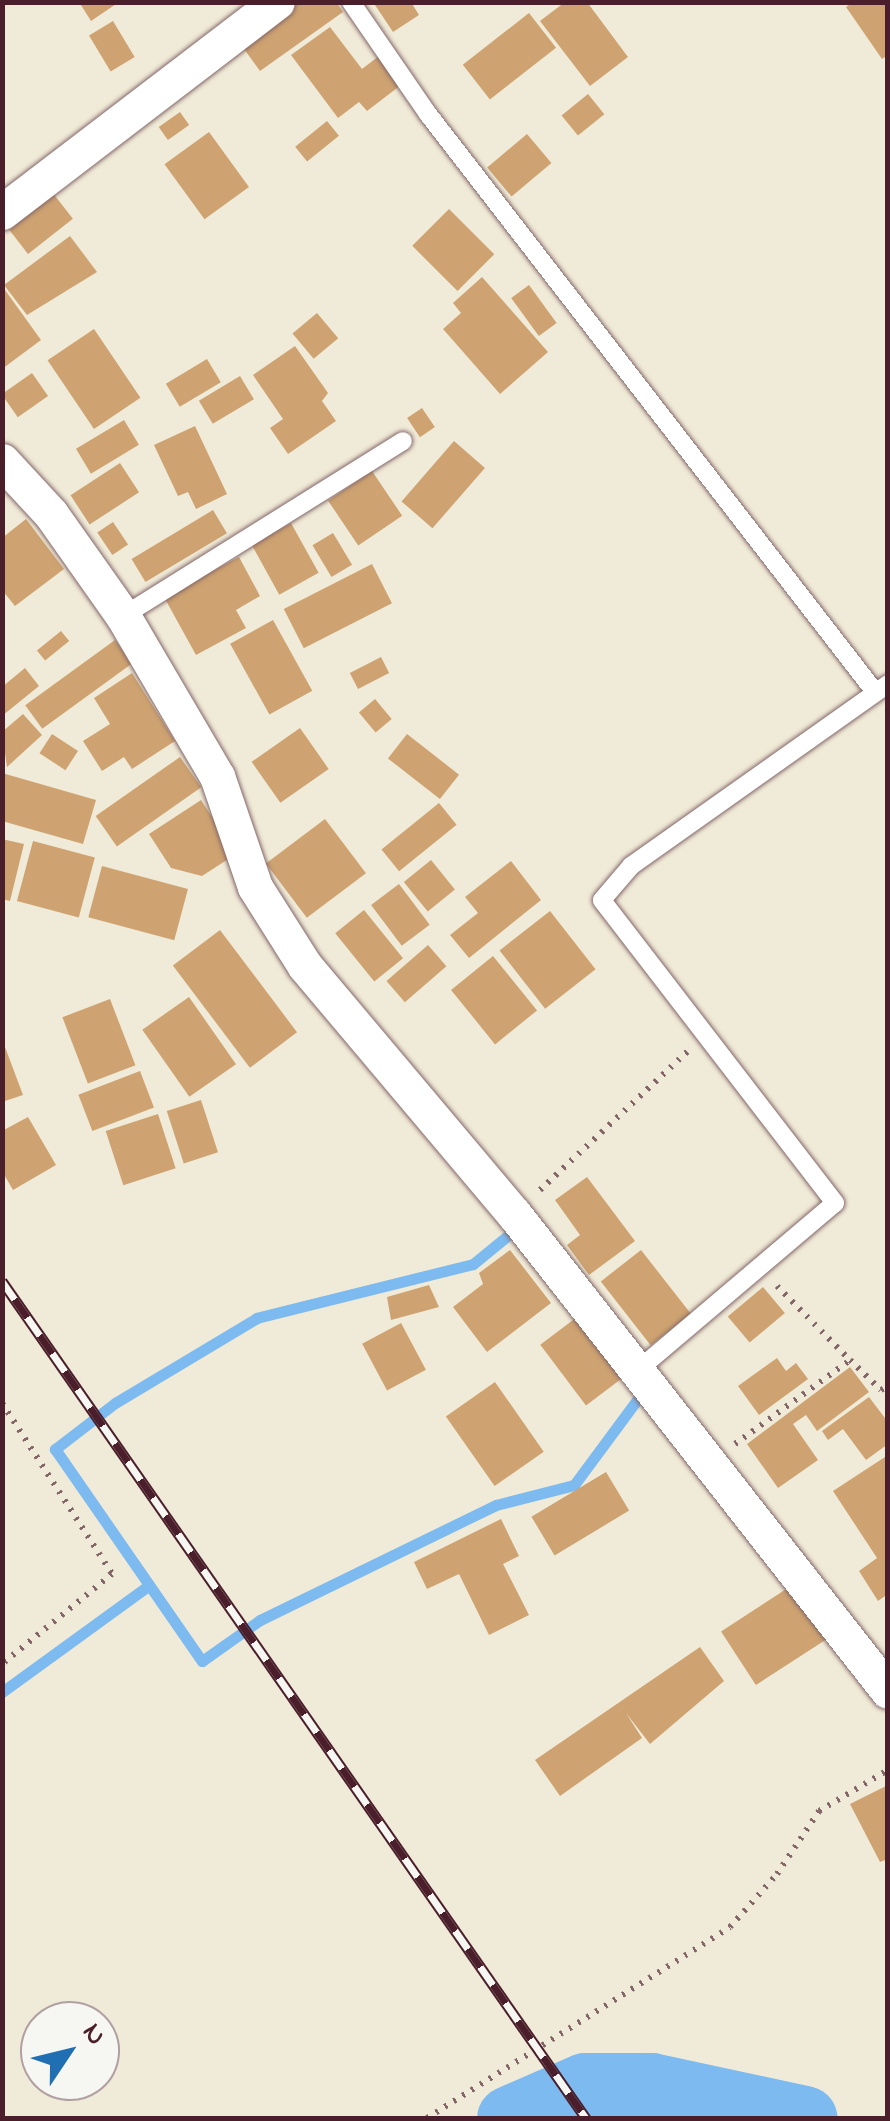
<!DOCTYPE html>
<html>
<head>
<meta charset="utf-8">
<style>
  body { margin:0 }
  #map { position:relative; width:890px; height:2121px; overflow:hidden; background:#f0ebd8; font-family:"Indie Flower",sans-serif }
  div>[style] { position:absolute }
  .stream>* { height:11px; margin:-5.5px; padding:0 5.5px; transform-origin:5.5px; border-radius:5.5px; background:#7dbaf0 }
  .river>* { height:65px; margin:-32.5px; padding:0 32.5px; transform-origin:32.5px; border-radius:32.5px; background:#7dbaf0 }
  .building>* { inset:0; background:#cea371; transform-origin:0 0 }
  .path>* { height:6px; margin-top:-3px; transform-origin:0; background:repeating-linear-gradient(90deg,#846668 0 2.5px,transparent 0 10.5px) }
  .roads { filter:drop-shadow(0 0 2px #846668) drop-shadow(0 0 2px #846668) }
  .lane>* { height:18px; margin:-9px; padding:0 9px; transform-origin:9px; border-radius:9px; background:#fff }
  .street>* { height:35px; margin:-17.5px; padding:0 17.5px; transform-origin:17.5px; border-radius:17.5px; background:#fff }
  .rail>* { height:11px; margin-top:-5.5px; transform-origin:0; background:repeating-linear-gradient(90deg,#f6f6f2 0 22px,#4a1f2b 0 44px); box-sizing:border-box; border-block:2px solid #4a1f2b }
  span { translate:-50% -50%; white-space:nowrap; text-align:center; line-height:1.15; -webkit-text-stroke:8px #f6f6f2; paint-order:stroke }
  .frame { position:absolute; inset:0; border:5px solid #4a1f2b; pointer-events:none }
  .north { position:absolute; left:20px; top:2001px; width:100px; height:100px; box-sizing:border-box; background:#f6f6f2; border:2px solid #b1a0a2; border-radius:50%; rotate:55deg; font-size:28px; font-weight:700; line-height:40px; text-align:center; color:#4a1f2b }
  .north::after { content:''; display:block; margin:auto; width:35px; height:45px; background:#1f6fb2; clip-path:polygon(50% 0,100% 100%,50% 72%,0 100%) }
</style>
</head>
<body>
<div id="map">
  <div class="stream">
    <i style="left:506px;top:1237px;width:43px;rotate:140.7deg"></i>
    <i style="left:473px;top:1264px;width:223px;rotate:166deg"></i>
    <i style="left:257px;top:1318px;width:165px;rotate:149.1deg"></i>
    <i style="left:115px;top:1403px;width:76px;rotate:142.5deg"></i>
    <i style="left:55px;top:1449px;width:258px;rotate:55.3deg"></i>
    <i style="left:202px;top:1661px;width:71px;rotate:-35.3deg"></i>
    <i style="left:260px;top:1620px;width:263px;rotate:-26deg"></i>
    <i style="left:496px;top:1505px;width:81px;rotate:-14.4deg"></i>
    <i style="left:574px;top:1485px;width:106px;rotate:-53.5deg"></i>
    <i style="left:2px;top:1692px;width:180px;rotate:-36deg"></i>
    <i style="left:716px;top:2118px;width:25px;rotate:-47deg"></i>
  </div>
  <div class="river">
    <i style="left:509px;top:2118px;width:83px;rotate:-23.5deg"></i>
    <i style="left:585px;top:2085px;width:66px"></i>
    <i style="left:651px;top:2085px;width:157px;rotate:12.1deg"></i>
  </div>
  <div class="building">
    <i style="clip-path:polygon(79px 2px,119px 2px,91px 21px)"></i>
    <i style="clip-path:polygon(293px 2px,336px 2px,343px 12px,260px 71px,239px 42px)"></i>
    <i style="clip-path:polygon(373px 2px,411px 2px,419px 15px,393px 32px)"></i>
    <i style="clip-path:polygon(565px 2px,587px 2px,628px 57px,590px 86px,540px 21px)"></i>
    <i style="clip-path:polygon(853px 2px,888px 2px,888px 55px,882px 59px,846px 7px)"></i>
    <i style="left:529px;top:13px;width:44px;height:84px;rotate:52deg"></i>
    <i style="left:113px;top:21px;width:42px;height:28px;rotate:59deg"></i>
    <i style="clip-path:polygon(330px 27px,362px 69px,379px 56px,401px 85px,367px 111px,359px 102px,338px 118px,291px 55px)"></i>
    <i style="left:588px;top:94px;width:26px;height:34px;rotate:51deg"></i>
    <i style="left:180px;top:112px;width:16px;height:26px;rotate:55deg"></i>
    <i style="left:327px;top:121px;width:19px;height:41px;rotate:51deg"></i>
    <i style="left:209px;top:132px;width:68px;height:55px;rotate:54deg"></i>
    <i style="left:527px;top:134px;width:38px;height:52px;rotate:50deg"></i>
    <i style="left:52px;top:192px;width:34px;height:57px;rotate:52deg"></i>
    <i style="left:449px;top:209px;width:64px;height:52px;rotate:45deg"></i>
    <i style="clip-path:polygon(70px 236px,97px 272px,27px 315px,4px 285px)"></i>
    <i style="clip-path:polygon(482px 277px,548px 352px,500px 394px,443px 329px,461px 313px,453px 303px)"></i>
    <i style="left:529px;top:285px;width:47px;height:22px;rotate:54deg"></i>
    <i style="clip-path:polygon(5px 290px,41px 340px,2px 369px,2px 292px)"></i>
    <i style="left:317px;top:313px;width:33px;height:32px;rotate:50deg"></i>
    <i style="left:94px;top:329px;width:83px;height:56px;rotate:56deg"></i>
    <i style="clip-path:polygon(295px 346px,328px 393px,322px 401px,336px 421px,288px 454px,270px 428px,283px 419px,253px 375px)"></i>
    <i style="left:207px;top:359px;width:27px;height:48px;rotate:59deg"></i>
    <i style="left:32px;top:373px;width:28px;height:37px;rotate:55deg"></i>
    <i style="left:240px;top:376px;width:27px;height:48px;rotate:59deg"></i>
    <i style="left:422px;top:408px;width:23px;height:18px;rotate:56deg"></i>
    <i style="left:124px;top:420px;width:29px;height:56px;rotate:59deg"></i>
    <i style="clip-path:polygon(195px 426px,227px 494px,196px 509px,188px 492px,178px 496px,154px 445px)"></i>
    <i style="left:454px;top:441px;width:41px;height:80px;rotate:41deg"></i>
    <i style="left:120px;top:463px;width:35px;height:59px;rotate:57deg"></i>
    <i style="left:372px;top:471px;width:54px;height:53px;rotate:56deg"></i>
    <i style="left:213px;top:510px;width:27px;height:95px;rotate:59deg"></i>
    <i style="clip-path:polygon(26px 519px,64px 569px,15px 606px,2px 590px,2px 538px)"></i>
    <i style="left:113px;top:522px;width:27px;height:19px;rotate:56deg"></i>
    <i style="left:291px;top:523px;width:57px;height:45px;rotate:61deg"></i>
    <i style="left:333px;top:533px;width:37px;height:24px;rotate:59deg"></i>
    <i style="clip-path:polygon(239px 557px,260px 596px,236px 610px,246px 628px,196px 655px,164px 597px)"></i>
    <i style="left:372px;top:564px;width:44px;height:99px;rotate:63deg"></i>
    <i style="left:273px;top:620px;width:81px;height:49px;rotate:61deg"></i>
    <i style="left:61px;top:631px;width:13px;height:31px;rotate:51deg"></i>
    <i style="left:115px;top:640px;width:29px;height:111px;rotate:54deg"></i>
    <i style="left:381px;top:657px;width:18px;height:35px;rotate:63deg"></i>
    <i style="clip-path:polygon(25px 668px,39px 686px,2px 716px,2px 687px)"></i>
    <i style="clip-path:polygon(132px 673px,175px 741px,132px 769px,124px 757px,102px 771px,83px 741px,110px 724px,94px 698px)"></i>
    <i style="left:375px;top:699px;width:26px;height:21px;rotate:50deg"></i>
    <i style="clip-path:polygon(23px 714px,42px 735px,7px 767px,2px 732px)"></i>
    <i style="left:300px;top:728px;width:50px;height:59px;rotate:55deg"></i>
    <i style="left:52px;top:734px;width:31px;height:23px;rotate:33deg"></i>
    <i style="left:407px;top:734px;width:66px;height:31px;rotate:38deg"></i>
    <i style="left:180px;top:757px;width:37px;height:103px;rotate:55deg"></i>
    <i style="clip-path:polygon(2px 773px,96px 800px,83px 844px,2px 821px)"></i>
    <i style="clip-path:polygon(201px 800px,236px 854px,202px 876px,171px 868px,149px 834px)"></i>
    <i style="left:439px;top:803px;width:28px;height:74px;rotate:51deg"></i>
    <i style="left:325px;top:819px;width:68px;height:74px;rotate:53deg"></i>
    <i style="clip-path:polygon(2px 839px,24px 844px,10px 901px,2px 899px)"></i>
    <i style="left:33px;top:841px;width:64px;height:62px;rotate:15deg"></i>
    <i style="left:431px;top:860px;width:38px;height:35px;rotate:51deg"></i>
    <i style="clip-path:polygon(511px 861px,541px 900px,469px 958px,450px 935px,478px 913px,465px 897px)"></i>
    <i style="left:102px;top:866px;width:89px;height:53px;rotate:15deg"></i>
    <i style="left:399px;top:884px;width:51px;height:35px;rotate:53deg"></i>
    <i style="left:364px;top:910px;width:62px;height:37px;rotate:51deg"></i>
    <i style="left:550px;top:911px;width:74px;height:64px;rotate:52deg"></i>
    <i style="left:220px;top:930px;width:128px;height:59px;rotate:53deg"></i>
    <i style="left:428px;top:945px;width:28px;height:55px;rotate:49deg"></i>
    <i style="left:493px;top:956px;width:70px;height:54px;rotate:51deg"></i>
    <i style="left:189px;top:997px;width:82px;height:57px;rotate:55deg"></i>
    <i style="left:110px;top:999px;width:71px;height:51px;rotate:69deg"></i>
    <i style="clip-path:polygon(2px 1039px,23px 1095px,2px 1102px)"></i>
    <i style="left:140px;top:1071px;width:39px;height:66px;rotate:69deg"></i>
    <i style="left:201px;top:1100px;width:55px;height:36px;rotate:72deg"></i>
    <i style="left:158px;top:1114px;width:57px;height:55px;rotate:72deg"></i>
    <i style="clip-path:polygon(28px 1117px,56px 1165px,13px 1190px,2px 1171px,2px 1131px)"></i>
    <i style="clip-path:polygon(587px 1177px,635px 1241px,589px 1275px,567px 1245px,580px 1235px,555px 1200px)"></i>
    <i style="clip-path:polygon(510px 1250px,551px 1303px,487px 1352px,453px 1307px,483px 1284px,479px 1273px)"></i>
    <i style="left:641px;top:1250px;width:81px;height:51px;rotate:52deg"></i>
    <i style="clip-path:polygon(429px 1285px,439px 1307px,391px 1320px,387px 1297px)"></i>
    <i style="left:763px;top:1287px;width:34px;height:46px;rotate:50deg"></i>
    <i style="left:577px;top:1317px;width:76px;height:46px;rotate:53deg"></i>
    <i style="left:401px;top:1323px;width:53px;height:44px;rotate:62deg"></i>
    <i style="clip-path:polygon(777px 1358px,786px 1371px,796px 1363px,808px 1379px,759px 1415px,738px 1386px)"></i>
    <i style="clip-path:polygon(850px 1367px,869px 1392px,817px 1431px,806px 1415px,793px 1424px,818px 1460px,778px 1488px,747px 1444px)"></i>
    <i style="left:495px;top:1382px;width:85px;height:60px;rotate:55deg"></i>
    <i style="clip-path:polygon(869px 1397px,888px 1422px,888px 1444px,866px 1460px,843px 1429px,828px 1440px,822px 1431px)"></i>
    <i style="clip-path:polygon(888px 1455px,888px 1594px,878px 1601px,859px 1571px,877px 1558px,833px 1491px)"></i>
    <i style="left:606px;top:1472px;width:45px;height:87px;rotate:59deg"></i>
    <i style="clip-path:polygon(501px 1519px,519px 1556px,503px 1564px,529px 1615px,489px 1635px,459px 1574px,427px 1589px,414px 1562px)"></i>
    <i style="left:794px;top:1584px;width:64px;height:87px;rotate:57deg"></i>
    <i style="clip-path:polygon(700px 1647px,724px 1681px,650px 1744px,626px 1713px,642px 1738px,560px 1796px,535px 1760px)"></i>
    <i style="clip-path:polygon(888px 1785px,888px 1859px,880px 1862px,850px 1804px)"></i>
  </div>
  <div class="path">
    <i style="left:540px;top:1190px;width:203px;rotate:-43.2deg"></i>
    <i style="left:777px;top:1286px;width:104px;rotate:45.4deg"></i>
    <i style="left:2px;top:1403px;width:203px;rotate:57.2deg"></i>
    <i style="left:112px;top:1574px;width:142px;rotate:140.7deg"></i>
    <i style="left:735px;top:1444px;width:142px;rotate:-36.1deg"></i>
    <i style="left:850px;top:1360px;width:43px;rotate:44.1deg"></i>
    <i style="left:881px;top:1390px;width:8px;rotate:-30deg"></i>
    <i style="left:427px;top:2118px;width:358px;rotate:-32.2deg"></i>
    <i style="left:730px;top:1927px;width:71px;rotate:-48.4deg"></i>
    <i style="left:777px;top:1874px;width:76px;rotate:-56.3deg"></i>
    <i style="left:819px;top:1811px;width:80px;rotate:-30.7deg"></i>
  </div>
  <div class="roads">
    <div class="lane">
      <i style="left:351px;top:2px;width:136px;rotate:55.5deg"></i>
      <i style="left:428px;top:114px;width:731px;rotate:52.28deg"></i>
      <i style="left:123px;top:616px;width:330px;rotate:-32deg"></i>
      <i style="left:638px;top:1370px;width:258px;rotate:-40.3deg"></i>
      <i style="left:835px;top:1203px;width:382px;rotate:-127.6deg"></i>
      <i style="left:602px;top:900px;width:45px;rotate:-49.5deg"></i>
      <i style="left:631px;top:866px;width:315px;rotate:-35.3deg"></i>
    </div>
    <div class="street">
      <i style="left:2px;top:212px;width:346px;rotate:-37.4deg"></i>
      <i style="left:2px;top:461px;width:72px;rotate:47.2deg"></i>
      <i style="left:51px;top:514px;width:125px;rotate:54.8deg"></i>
      <i style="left:123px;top:616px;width:186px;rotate:59.6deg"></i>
      <i style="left:217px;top:776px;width:117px;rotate:71.1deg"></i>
      <i style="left:255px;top:887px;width:93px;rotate:57.7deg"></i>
      <i style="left:305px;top:966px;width:324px;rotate:49.9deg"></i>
      <i style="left:514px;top:1214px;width:606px;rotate:51.9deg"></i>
    </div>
  </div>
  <div class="rail">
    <i style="left:2px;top:1281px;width:1021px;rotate:55.1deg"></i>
  </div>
  <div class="frame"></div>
  <div class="north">N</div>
</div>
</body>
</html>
